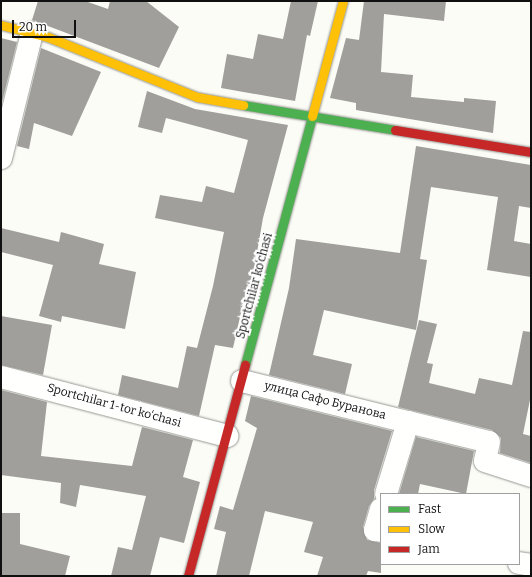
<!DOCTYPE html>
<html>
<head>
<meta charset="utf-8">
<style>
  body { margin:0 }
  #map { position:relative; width:532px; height:577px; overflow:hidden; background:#fcfcf6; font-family:Bitter,serif }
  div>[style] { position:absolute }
  .building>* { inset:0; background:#a09f9b }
  .roads { filter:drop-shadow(0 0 1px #969694) drop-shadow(0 0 1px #969694) }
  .street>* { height:22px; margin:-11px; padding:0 11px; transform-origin:11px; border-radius:11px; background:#fffffe }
  .fast>* { height:9px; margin:-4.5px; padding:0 4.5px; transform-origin:4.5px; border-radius:4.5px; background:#4caf50 }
  .slow>* { height:9px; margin:-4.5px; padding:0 4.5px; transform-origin:4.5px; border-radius:4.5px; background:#ffc107 }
  .jam>* { height:9px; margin:-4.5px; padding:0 4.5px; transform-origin:4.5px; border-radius:4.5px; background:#c62828 }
  span { translate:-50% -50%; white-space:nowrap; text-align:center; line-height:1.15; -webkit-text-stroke:4px #fff; paint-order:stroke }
  .street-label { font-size:12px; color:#101010 }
  .frame { position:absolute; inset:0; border:2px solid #101010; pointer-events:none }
  .legend { position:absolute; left:380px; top:493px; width:140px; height:72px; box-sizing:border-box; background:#fff; border:1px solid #9f9f9f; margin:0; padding:5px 7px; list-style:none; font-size:12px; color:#101010 }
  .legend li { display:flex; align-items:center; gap:8px; height:20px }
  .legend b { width:20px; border:1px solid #9f9f9f }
  .scale { position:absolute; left:12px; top:20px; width:64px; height:18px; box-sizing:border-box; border:2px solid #101010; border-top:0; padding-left:5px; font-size:12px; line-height:14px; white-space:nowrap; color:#101010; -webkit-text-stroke:3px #fff; paint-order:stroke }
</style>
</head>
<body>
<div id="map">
  <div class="building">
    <i style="clip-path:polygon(38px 1px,85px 1px,108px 9px,110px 1px,146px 1px,179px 27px,159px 68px,32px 20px)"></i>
    <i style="clip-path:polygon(291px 1px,318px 1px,310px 36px,307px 35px,295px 101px,221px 88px,227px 54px,253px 59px,258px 34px,283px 39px)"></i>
    <i style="clip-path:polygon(364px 1px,446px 1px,444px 21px,384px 14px,381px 72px,413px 75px,411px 97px,464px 102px,464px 98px,496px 101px,493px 133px,356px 110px,356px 103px,330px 98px,346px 38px,359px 40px)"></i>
    <i style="clip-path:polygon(1px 38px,17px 42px,1px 106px)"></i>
    <i style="clip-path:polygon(41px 48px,101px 72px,72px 136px,34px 123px,29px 149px,17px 146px)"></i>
    <i style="clip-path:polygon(147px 91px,195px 109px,288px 125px,263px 218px,251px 287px,247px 286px,233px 348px,215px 345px,199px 416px,118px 395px,122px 375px,178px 388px,187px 346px,197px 348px,213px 286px,224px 232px,155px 218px,160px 195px,202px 202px,206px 186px,234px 193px,248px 140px,166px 118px,162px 133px,138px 127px)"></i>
    <i style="clip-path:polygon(416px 146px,531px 165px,531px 208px,519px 206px,514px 241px,531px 244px,531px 277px,487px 270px,498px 197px,431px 187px,420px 259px,427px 260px,416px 330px,324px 310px,313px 355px,352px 364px,345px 394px,269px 375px,289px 288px,296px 239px,400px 253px)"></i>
    <i style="clip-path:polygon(1px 228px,59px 242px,61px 232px,104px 244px,99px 264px,136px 272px,125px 329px,62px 316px,61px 322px,39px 316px,53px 265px,1px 252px)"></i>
    <i style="clip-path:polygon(1px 316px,52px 325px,43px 375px,1px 365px)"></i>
    <i style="clip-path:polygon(419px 320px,437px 324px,427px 363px,433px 364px,429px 383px,475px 394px,479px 378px,512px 385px,523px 331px,531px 332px,531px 395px,523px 434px,531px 436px,531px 463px,500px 453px,501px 438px,492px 430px,398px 407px)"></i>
    <i style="clip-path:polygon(1px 390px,47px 402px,41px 456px,132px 466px,142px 427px,193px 440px,183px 477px,200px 482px,184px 543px,160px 537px,150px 576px,111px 576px,118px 547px,132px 550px,146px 496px,80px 485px,76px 507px,60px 503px,61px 483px,1px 475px)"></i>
    <i style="clip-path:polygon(251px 396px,392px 431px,374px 490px,374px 499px,369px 506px,363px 527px,367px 540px,381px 543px,381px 573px,368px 571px,366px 576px,317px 576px,323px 557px,304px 552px,313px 522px,265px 511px,249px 576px,216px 576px,226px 532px,214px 529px,220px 506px,233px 510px,257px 428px,245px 421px)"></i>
    <i style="clip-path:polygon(416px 437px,474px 451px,466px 494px,420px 484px,418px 494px,399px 494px)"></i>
    <i style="clip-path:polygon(1px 513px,20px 513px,20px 544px,70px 556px,65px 576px,1px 576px)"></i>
  </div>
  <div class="roads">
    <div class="street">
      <i style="left:1px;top:158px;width:129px;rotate:-76.1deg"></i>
      <i style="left:1px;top:377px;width:234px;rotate:14.6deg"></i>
      <i style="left:242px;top:381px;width:171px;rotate:13.9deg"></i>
      <i style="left:408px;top:422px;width:75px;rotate:107deg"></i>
      <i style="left:408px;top:422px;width:83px;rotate:13.9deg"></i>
      <i style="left:489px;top:442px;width:19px;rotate:102deg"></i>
      <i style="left:485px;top:461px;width:48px;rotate:18.1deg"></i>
      <i style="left:381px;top:509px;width:22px;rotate:106deg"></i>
      <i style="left:375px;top:530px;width:6px;rotate:9deg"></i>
      <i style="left:519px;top:563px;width:12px;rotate:9deg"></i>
    </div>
    <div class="fast">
      <i style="left:243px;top:105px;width:154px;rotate:9.3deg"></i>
      <i style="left:245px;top:365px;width:258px;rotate:-74.9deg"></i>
    </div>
    <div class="slow">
      <i style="left:1px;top:25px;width:49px;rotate:14.3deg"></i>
      <i style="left:48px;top:37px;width:161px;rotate:21.9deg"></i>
      <i style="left:197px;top:97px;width:47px;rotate:9.9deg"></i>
      <i style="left:312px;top:116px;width:119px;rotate:-74.9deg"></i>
    </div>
    <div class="jam">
      <i style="left:395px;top:130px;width:138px;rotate:9.2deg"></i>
      <i style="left:188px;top:576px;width:219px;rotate:-74.9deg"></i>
    </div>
  </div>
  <div class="street-label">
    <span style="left:255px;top:286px;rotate:-75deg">Sportchilar ko‘chasi</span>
    <span style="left:325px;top:401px;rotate:14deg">улица Сафо Буранова</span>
    <span style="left:114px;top:406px;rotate:15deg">Sportchilar 1-tor ko‘chasi</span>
  </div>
  <div class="frame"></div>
  <ul class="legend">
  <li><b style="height:5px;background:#4caf50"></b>Fast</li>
  <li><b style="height:5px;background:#ffc107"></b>Slow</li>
  <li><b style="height:5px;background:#c62828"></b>Jam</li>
  </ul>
  <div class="scale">20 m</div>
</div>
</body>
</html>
